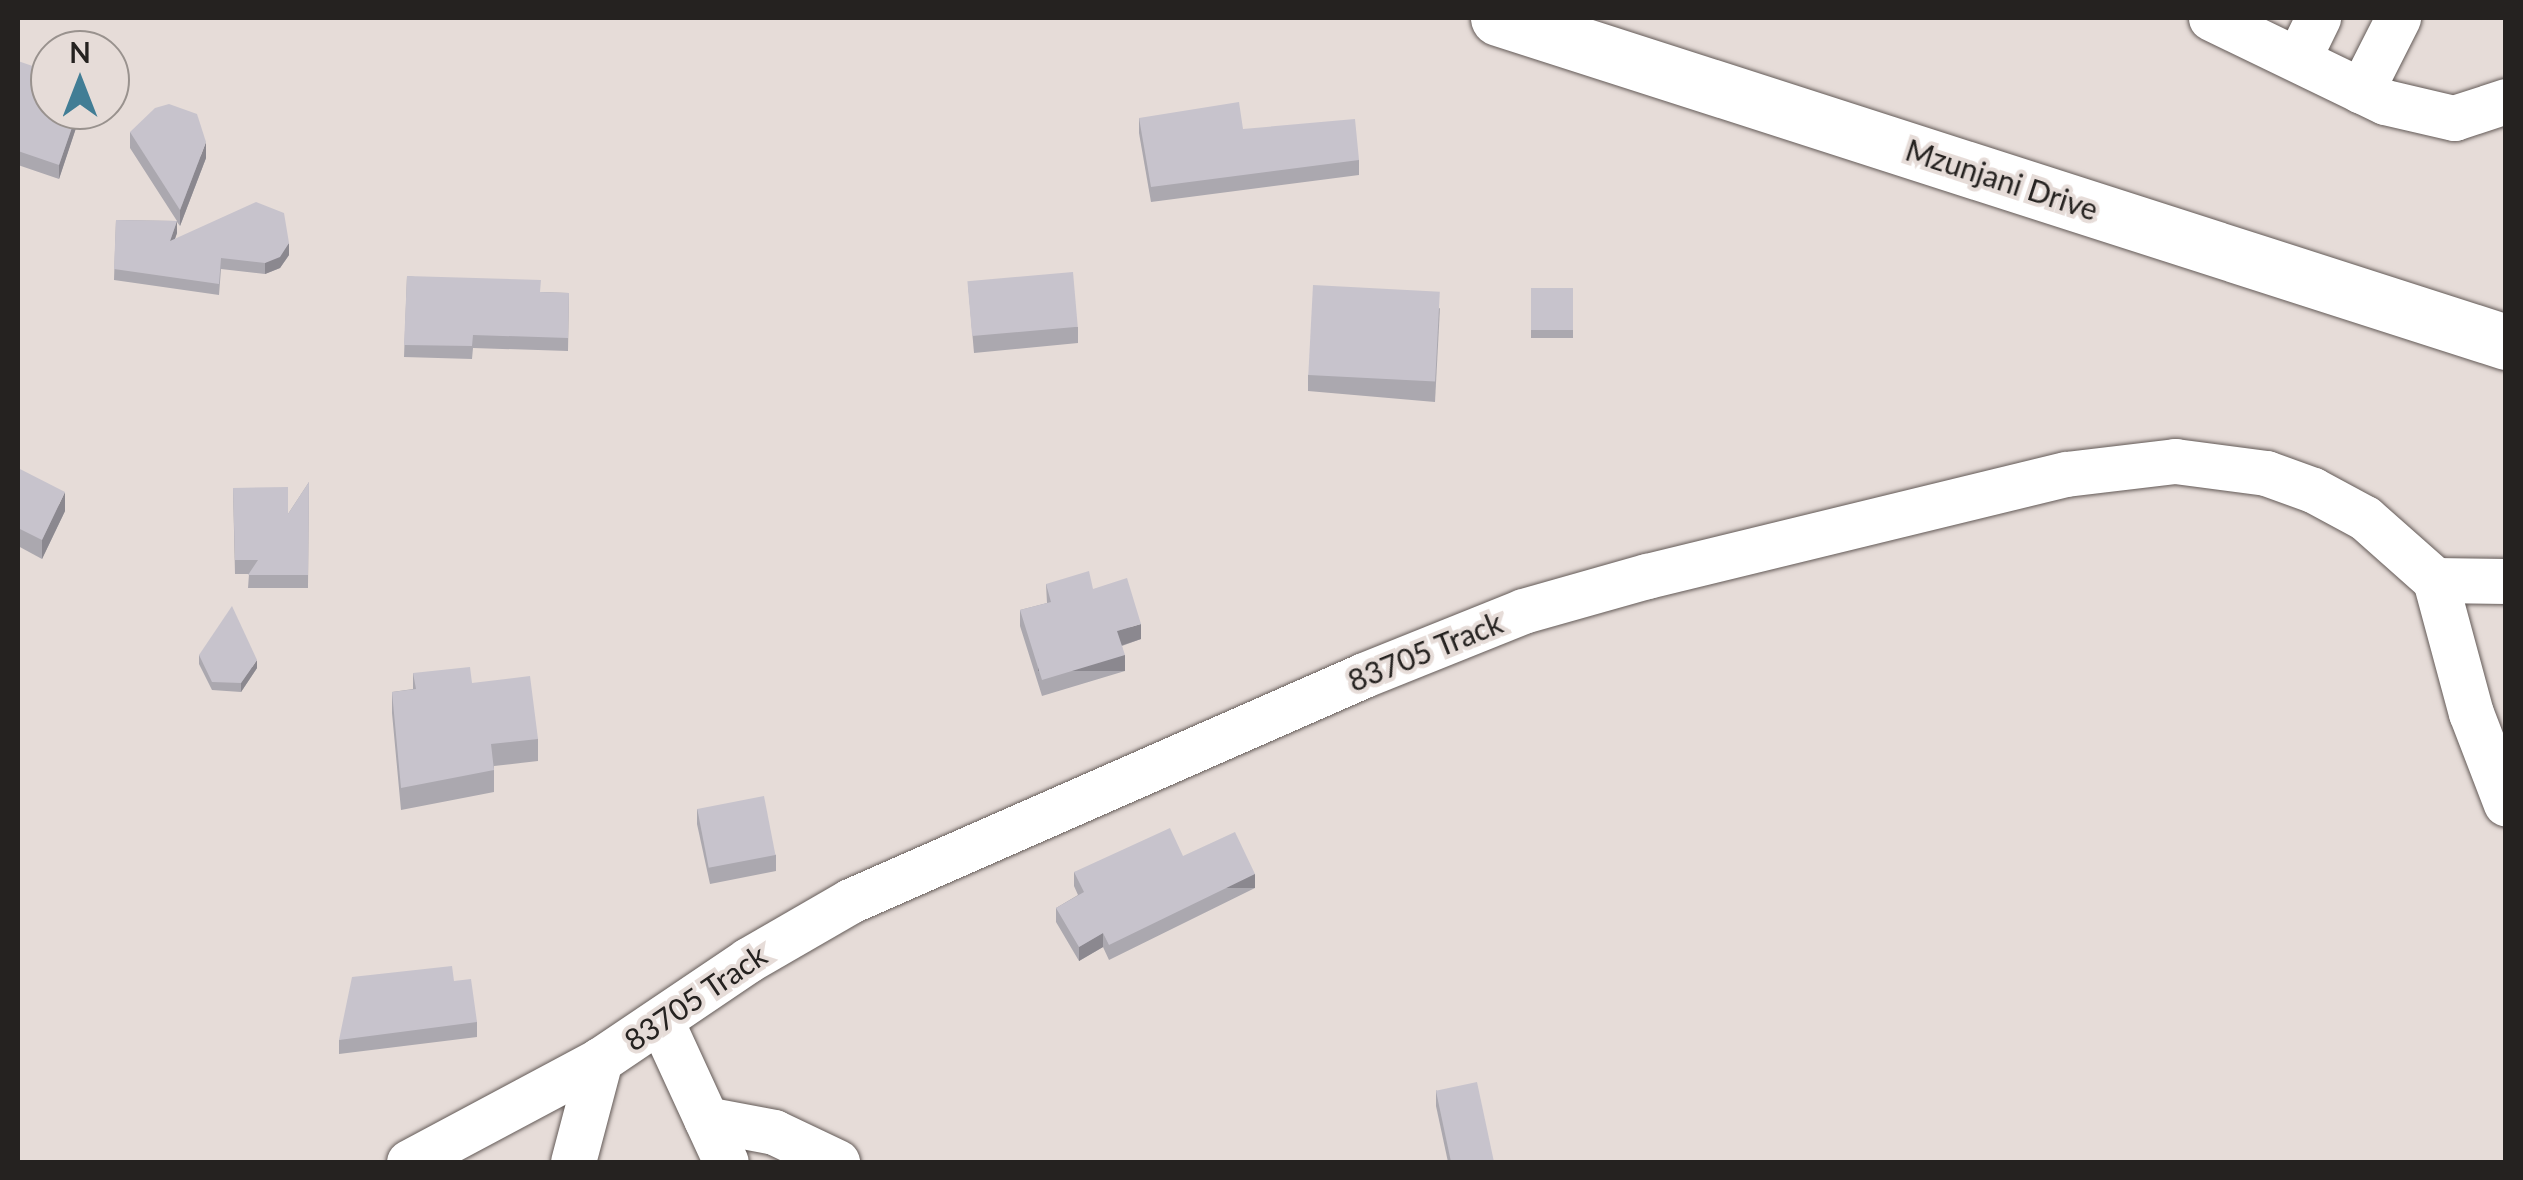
<!DOCTYPE html>
<html>
<head>
<meta charset="utf-8">
<style>
  body { margin:0 }
  #map { position:relative; width:2523px; height:1180px; overflow:hidden; background:#e6dcd8; font-family:Lato,sans-serif }
  div>[style] { position:absolute }
  .roads { filter:drop-shadow(0 0 2px #635a57) drop-shadow(0 0 2px #635a57) }
  .minor>* { height:45px; margin:-22.5px; padding:0 22.5px; transform-origin:22.5px; border-radius:22.5px; background:#fff }
  .secondary>* { height:55px; margin:-27.5px; padding:0 27.5px; transform-origin:27.5px; border-radius:27.5px; background:#fff }
  .wall>* { inset:0; background:#aba8af; transform-origin:0 0 }
  .shaded-wall>* { inset:0; background:#8b888f; transform-origin:0 0 }
  .building>* { inset:0; background:#c7c3cc; transform-origin:0 0 }
  span { translate:-50% -50%; white-space:nowrap; text-align:center; line-height:1.15; -webkit-text-stroke:8px #e6dcd8; paint-order:stroke }
  .street-label { font-size:30px; color:#252220 }
  .frame { position:absolute; inset:0; border:20px solid #252220; pointer-events:none }
  .north { position:absolute; left:30px; top:30px; width:100px; height:100px; box-sizing:border-box; background:#e6dcd8; border:2px solid #99928e; border-radius:50%; rotate:0deg; font-size:28px; font-weight:700; line-height:40px; text-align:center; color:#252220 }
  .north::after { content:''; display:block; margin:auto; width:35px; height:45px; background:#417d95; clip-path:polygon(50% 0,100% 100%,50% 72%,0 100%) }
</style>
</head>
<body>
<div id="map">
  <div class="roads">
    <div class="minor">
      <i style="left:2211px;top:18px;width:193px;rotate:25.8deg"></i>
      <i style="left:2385px;top:102px;width:71px;rotate:13.1deg"></i>
      <i style="left:2454px;top:118px;width:55px;rotate:-18.1deg"></i>
      <i style="left:2298px;top:59px;width:46px;rotate:-64deg"></i>
      <i style="left:2361px;top:91px;width:82px;rotate:-63.1deg"></i>
      <i style="left:2435px;top:580px;width:138px;rotate:74.9deg"></i>
      <i style="left:2471px;top:713px;width:97px;rotate:69deg"></i>
      <i style="left:661px;top:1021px;width:155px;rotate:65.3deg"></i>
      <i style="left:706px;top:1119px;width:69px;rotate:10.8deg"></i>
      <i style="left:774px;top:1132px;width:70px;rotate:25.5deg"></i>
      <i style="left:409px;top:1162px;width:217px;rotate:-28.1deg"></i>
      <i style="left:600px;top:1060px;width:179px;rotate:-34deg"></i>
      <i style="left:748px;top:960px;width:118px;rotate:-30deg"></i>
      <i style="left:850px;top:901px;width:561px;rotate:-23.73deg"></i>
      <i style="left:1364px;top:675px;width:171px;rotate:-21.9deg"></i>
      <i style="left:1523px;top:611px;width:129px;rotate:-15.8deg"></i>
      <i style="left:1647px;top:576px;width:431px;rotate:-13.7deg"></i>
      <i style="left:2066px;top:474px;width:110px;rotate:-6.8deg"></i>
      <i style="left:2175px;top:461px;width:92px;rotate:7.5deg"></i>
      <i style="left:2266px;top:473px;width:50px;rotate:19.9deg"></i>
      <i style="left:2313px;top:490px;width:59px;rotate:28.3deg"></i>
      <i style="left:2365px;top:518px;width:94px;rotate:41.5deg"></i>
      <i style="left:2435px;top:580px;width:71px;rotate:0.8deg"></i>
      <i style="left:573px;top:1162px;width:106px;rotate:-75.2deg"></i>
    </div>
    <div class="secondary">
      <i style="left:1498px;top:18px;width:1059px;rotate:17.82deg"></i>
    </div>
  </div>
  <div class="wall">
    <i style="clip-path:polygon(18px 61px,50px 110px,82px 110px,59px 179px,18px 165px)"></i>
    <i style="clip-path:polygon(1139px 118px,1243px 129px,1359px 160px,1359px 175px,1151px 202px,1139px 133px)"></i>
    <i style="clip-path:polygon(130px 132px,206px 158px,180px 226px,177px 222px,177px 233px,175px 239px,289px 255px,280px 268px,265px 274px,221px 269px,219px 295px,114px 280px,116px 220px,177px 221px,130px 148px)"></i>
    <i style="clip-path:polygon(407px 276px,540px 292px,569px 293px,568px 351px,473px 348px,472px 359px,404px 357px)"></i>
    <i style="clip-path:polygon(968px 283px,1078px 327px,1078px 343px,974px 353px)"></i>
    <i style="left:1531px;top:288px;width:42px;height:50px"></i>
    <i style="clip-path:polygon(1440px 308px,1435px 402px,1308px 391px,1308px 375px)"></i>
    <i style="clip-path:polygon(18px 468px,65px 511px,42px 559px,18px 546px)"></i>
    <i style="clip-path:polygon(309px 482px,308px 588px,248px 588px,249px 574px,235px 574px,233px 488px,288px 514px)"></i>
    <i style="clip-path:polygon(1046px 584px,1093px 589px,1141px 639px,1122px 646px,1125px 671px,1042px 696px,1020px 626px,1020px 610px,1047px 603px)"></i>
    <i style="clip-path:polygon(199px 655px,257px 668px,241px 692px,212px 690px,199px 664px)"></i>
    <i style="clip-path:polygon(413px 673px,472px 683px,538px 739px,538px 761px,494px 766px,494px 792px,401px 810px,392px 713px,392px 692px,413px 689px)"></i>
    <i style="clip-path:polygon(697px 809px,776px 855px,776px 871px,710px 884px,697px 824px)"></i>
    <i style="clip-path:polygon(1183px 856px,1255px 888px,1109px 960px,1103px 947px,1079px 961px,1056px 922px,1056px 908px,1078px 895px,1074px 886px,1074px 872px)"></i>
    <i style="clip-path:polygon(454px 981px,477px 1022px,477px 1037px,339px 1054px,339px 1040px)"></i>
    <i style="clip-path:polygon(1436px 1090px,1494px 1162px,1448px 1162px,1436px 1106px)"></i>
  </div>
  <div class="shaded-wall">
    <i style="clip-path:polygon(78px 110px,82px 110px,59px 179px,59px 165px)"></i>
    <i style="clip-path:polygon(206px 142px,206px 158px,180px 226px,180px 210px)"></i>
    <i style="clip-path:polygon(177px 221px,177px 233px,170px 252px,170px 241px)"></i>
    <i style="clip-path:polygon(289px 243px,289px 255px,280px 268px,265px 274px,265px 263px)"></i>
    <i style="clip-path:polygon(65px 492px,65px 511px,42px 559px,42px 540px)"></i>
    <i style="clip-path:polygon(1141px 624px,1141px 639px,1117px 647px,1117px 631px)"></i>
    <i style="left:1125px;top:655px;width:16px;height:87px;rotate:90deg"></i>
    <i style="clip-path:polygon(257px 660px,257px 668px,241px 692px,241px 683px)"></i>
    <i style="left:1255px;top:874px;width:14px;height:162px;rotate:90deg"></i>
    <i style="clip-path:polygon(1103px 933px,1103px 947px,1079px 961px,1079px 947px)"></i>
  </div>
  <div class="building">
    <i style="clip-path:polygon(18px 61px,50px 72px,50px 110px,78px 110px,59px 165px,18px 151px)"></i>
    <i style="clip-path:polygon(1239px 102px,1243px 129px,1355px 119px,1359px 160px,1151px 187px,1139px 118px)"></i>
    <i style="clip-path:polygon(169px 104px,197px 114px,206px 142px,180px 210px,130px 132px,155px 108px)"></i>
    <i style="clip-path:polygon(256px 202px,284px 213px,289px 243px,280px 257px,265px 263px,221px 258px,219px 284px,114px 269px,116px 220px,177px 221px,170px 241px)"></i>
    <i style="left:1073px;top:272px;width:55px;height:106px;rotate:85deg"></i>
    <i style="clip-path:polygon(407px 276px,541px 280px,540px 292px,569px 293px,568px 338px,473px 335px,472px 346px,404px 345px)"></i>
    <i style="left:1313px;top:285px;width:127px;height:90px;rotate:3deg"></i>
    <i style="left:1531px;top:288px;width:42px;height:42px"></i>
    <i style="clip-path:polygon(18px 468px,65px 492px,42px 540px,18px 528px)"></i>
    <i style="clip-path:polygon(309px 482px,308px 575px,248px 575px,258px 560px,235px 560px,233px 488px,288px 487px,288px 514px)"></i>
    <i style="clip-path:polygon(1089px 571px,1093px 589px,1127px 578px,1141px 624px,1117px 631px,1125px 655px,1042px 680px,1020px 610px,1051px 602px,1046px 584px)"></i>
    <i style="clip-path:polygon(232px 606px,257px 660px,241px 683px,212px 682px,199px 655px)"></i>
    <i style="clip-path:polygon(470px 667px,472px 683px,530px 676px,538px 739px,491px 744px,494px 770px,401px 788px,392px 692px,416px 689px,413px 673px)"></i>
    <i style="left:764px;top:796px;width:60px;height:68px;rotate:79deg"></i>
    <i style="clip-path:polygon(1170px 828px,1183px 856px,1235px 832px,1255px 874px,1109px 945px,1103px 933px,1079px 947px,1056px 908px,1084px 892px,1074px 872px)"></i>
    <i style="clip-path:polygon(452px 966px,454px 981px,471px 979px,477px 1022px,339px 1040px,352px 977px)"></i>
    <i style="left:1477px;top:1082px;width:82px;height:42px;rotate:78deg"></i>
  </div>
  <div class="street-label">
    <span style="left:2002px;top:179px;rotate:18deg">Mzunjani Drive</span>
    <span style="left:1425px;top:651px;rotate:-22deg">83705 Track</span>
    <span style="left:695px;top:997px;rotate:-34deg">83705 Track</span>
  </div>
  <div class="frame"></div>
  <div class="north">N</div>
</div>
</body>
</html>
